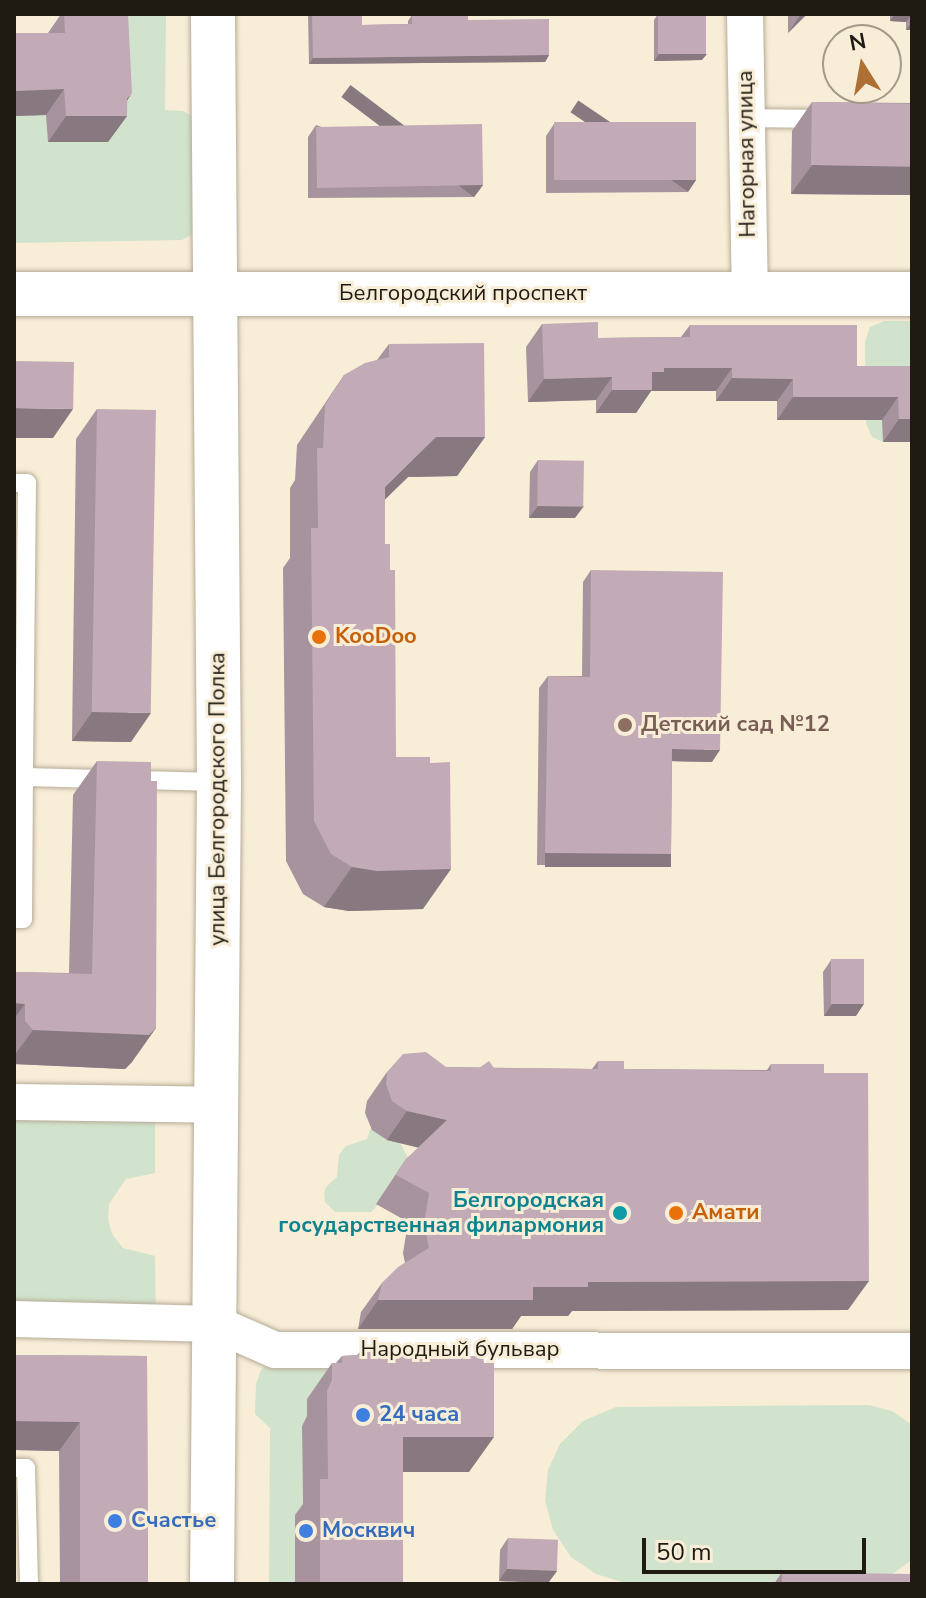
<!DOCTYPE html>
<html>
<head>
<meta charset="utf-8">
<style>
  body { margin:0 }
  #map { position:relative; width:926px; height:1598px; overflow:hidden; background:#f8edd7; font-family:"Nunito Sans",sans-serif }
  div>[style] { position:absolute }
  .green>* { inset:0; background:#d1e3cc }
  .roads { filter:drop-shadow(0 0 2px #b5ab97) drop-shadow(0 0 2px #b5ab97) }
  .lane>* { height:18px; margin:-9px; padding:0 9px; transform-origin:9px; border-radius:9px; background:#fff }
  .street>* { height:36px; margin:-18px; padding:0 18px; transform-origin:18px; border-radius:18px; background:#fff }
  .secondary>* { height:44px; margin:-22px; padding:0 22px; transform-origin:22px; border-radius:22px; background:#fff }
  .wall>* { inset:0; background:#a7939d }
  .shaded-wall>* { inset:0; background:#88787f; transform-origin:0 0 }
  .building>* { inset:0; background:#c2abb6; transform-origin:0 0 }
  .dots>* { width:22px; height:22px; translate:-50% -50%; box-sizing:border-box; border:4px solid #f8edd7; border-radius:50% }
  span { translate:-50% -50%; white-space:nowrap; text-align:center; line-height:1.15; -webkit-text-stroke:6px #f8edd7; paint-order:stroke }
  .street-label { font-size:22px; color:#1f1b13 }
  .food-label { font-size:22px; color:#c56008; font-weight:700 }
  .left { translate:0 -50%; text-align:left }
  .education-label { font-size:22px; color:#785e54; font-weight:700 }
  .culture-label { font-size:22px; color:#0d838f; font-weight:700 }
  .right { translate:-100% -50%; text-align:right }
  .shop-label { font-size:22px; color:#366cbe; font-weight:700 }
  .frame { position:absolute; inset:0; border:16px solid #1f1b13; pointer-events:none }
  .north { position:absolute; left:822px; top:24px; width:80px; height:80px; box-sizing:border-box; background:#f8edd7; border:2px solid #a19989; border-radius:50%; rotate:349deg; font-size:22px; font-weight:700; line-height:32px; text-align:center; color:#1f1b13 }
  .north::after { content:''; display:block; margin:auto; width:28px; height:36px; background:#ae6f35; clip-path:polygon(50% 0,100% 100%,50% 72%,0 100%) }
  .scale { position:absolute; left:642px; top:1538px; width:224px; height:36px; box-sizing:border-box; border:4px solid #1f1b13; border-top:0; padding-left:10px; font-size:24px; line-height:28px; white-space:nowrap; color:#1f1b13; -webkit-text-stroke:6px #f8edd7; paint-order:stroke }
</style>
</head>
<body>
<div id="map">
  <div class="green">
    <i style="clip-path:polygon(106px 14px,166px 14px,165px 110px,183px 111px,195px 118px,194px 233px,182px 240px,14px 243px,14px 116px)"></i>
    <i style="clip-path:polygon(884px 321px,912px 321px,912px 388px,882px 389px,883px 442px,872px 437px,866px 423px,865px 342px,870px 327px)"></i>
    <i style="clip-path:polygon(14px 1116px,155px 1117px,155px 1173px,126px 1179px,109px 1204px,108px 1219px,112px 1234px,123px 1248px,155px 1256px,156px 1321px,14px 1317px)"></i>
    <i style="clip-path:polygon(371px 1127px,399px 1141px,413px 1167px,371px 1212px,335px 1212px,325px 1202px,324px 1194px,326px 1187px,337px 1177px,339px 1155px,346px 1146px,367px 1139px)"></i>
    <i style="clip-path:polygon(449px 1365px,307px 1399px,307px 1416px,302px 1427px,303px 1515px,295px 1515px,298px 1577px,295px 1584px,269px 1584px,270px 1428px,255px 1414px,256px 1384px,261px 1370px,267px 1366px)"></i>
    <i style="clip-path:polygon(869px 1405px,892px 1411px,912px 1425px,912px 1560px,891px 1575px,860px 1582px,622px 1582px,596px 1574px,571px 1557px,553px 1530px,545px 1501px,548px 1470px,560px 1444px,583px 1421px,616px 1407px)"></i>
  </div>
  <div class="roads">
    <div class="lane">
      <i style="left:747px;top:118px;width:77px;rotate:0.7deg"></i>
      <i style="left:14px;top:483px;width:13px"></i>
      <i style="left:27px;top:483px;width:294px;rotate:90.6deg"></i>
      <i style="left:24px;top:777px;width:194px;rotate:1.5deg"></i>
      <i style="left:14px;top:919px;width:9px"></i>
      <i style="left:23px;top:919px;width:142px;rotate:-89.6deg"></i>
      <i style="left:14px;top:1468px;width:12px"></i>
      <i style="left:26px;top:1468px;width:116px;rotate:88.5deg"></i>
    </div>
    <div class="street">
      <i style="left:745px;top:14px;width:280px;rotate:89deg"></i>
      <i style="left:14px;top:1102px;width:204px;rotate:0.8deg"></i>
      <i style="left:14px;top:1319px;width:202px;rotate:1.4deg"></i>
      <i style="left:216px;top:1324px;width:64px;rotate:23.8deg"></i>
      <i style="left:275px;top:1350px;width:637px;rotate:0.09deg"></i>
    </div>
    <div class="secondary">
      <i style="left:14px;top:294px;width:898px"></i>
      <i style="left:212px;top:1584px;width:802px;rotate:-89.5deg"></i>
      <i style="left:219px;top:782px;width:768px;rotate:-90.45deg"></i>
    </div>
  </div>
  <div class="wall">
    <i style="clip-path:polygon(61px 14px,128px 14px,127px 116px,108px 142px,48px 142px,46px 115px,14px 116px,14px 33px,48px 33px)"></i>
    <i style="clip-path:polygon(308px 14px,362px 14px,362px 25px,408px 24px,408px 21px,412px 15px,468px 20px,549px 55px,545px 62px,309px 64px)"></i>
    <i style="clip-path:polygon(658px 14px,702px 60px,654px 61px,654px 20px)"></i>
    <i style="clip-path:polygon(788px 14px,912px 14px,912px 30px,906px 30px,906px 22px,890px 21px,890px 16px,806px 15px,788px 33px)"></i>
    <i style="clip-path:polygon(812px 102px,912px 103px,912px 195px,791px 194px,792px 131px)"></i>
    <i style="clip-path:polygon(554px 124px,696px 180px,688px 192px,546px 193px,546px 136px)"></i>
    <i style="clip-path:polygon(316px 125px,483px 185px,474px 197px,308px 198px,308px 137px)"></i>
    <i style="clip-path:polygon(542px 324px,598px 338px,681px 337px,690px 325px,857px 366px,912px 366px,912px 442px,883px 442px,882px 420px,777px 420px,777px 401px,716px 401px,716px 391px,651px 391px,636px 413px,596px 413px,596px 400px,528px 402px,526px 347px)"></i>
    <i style="clip-path:polygon(389px 344px,485px 437px,457px 476px,408px 477px,385px 499px,385px 544px,396px 757px,423px 909px,349px 911px,324px 907px,303px 894px,286px 861px,283px 568px,290px 558px,290px 488px,295px 480px,297px 445px,344px 375px,377px 360px)"></i>
    <i style="clip-path:polygon(97px 409px,131px 742px,72px 741px,76px 439px)"></i>
    <i style="clip-path:polygon(538px 460px,575px 518px,529px 518px,530px 472px)"></i>
    <i style="clip-path:polygon(591px 570px,712px 762px,672px 761px,671px 854px,662px 866px,537px 865px,539px 688px,548px 676px,582px 676px,583px 582px)"></i>
    <i style="clip-path:polygon(97px 761px,132px 1062px,125px 1069px,14px 1064px,14px 972px,69px 973px,73px 795px)"></i>
    <i style="clip-path:polygon(831px 960px,856px 1016px,824px 1016px,823px 972px)"></i>
    <i style="clip-path:polygon(598px 1061px,624px 1069px,767px 1070px,771px 1064px,824px 1073px,848px 1310px,572px 1311px,568px 1316px,521px 1316px,512px 1329px,358px 1329px,361px 1312px,382px 1283px,405px 1263px,403px 1253px,408px 1222px,376px 1204px,406px 1159px,419px 1148px,387px 1140px,372px 1130px,365px 1113px,367px 1101px,387px 1072px,446px 1067px,592px 1069px)"></i>
    <i style="clip-path:polygon(912px 1133px,912px 1258px,910px 1135px)"></i>
    <i style="clip-path:polygon(437px 1351px,469px 1472px,403px 1472px,403px 1584px,295px 1584px,295px 1515px,303px 1504px,302px 1426px,307px 1416px,307px 1399px,332px 1363px,336px 1363px,342px 1356px,357px 1355px,360px 1352px,434px 1355px)"></i>
    <i style="clip-path:polygon(14px 1355px,147px 1356px,148px 1584px,60px 1584px,59px 1451px,14px 1450px)"></i>
    <i style="clip-path:polygon(508px 1538px,557px 1571px,548px 1583px,499px 1581px,500px 1550px)"></i>
    <i style="clip-path:polygon(782px 1572px,912px 1584px,774px 1584px)"></i>
  </div>
  <div class="shaded-wall">
    <i style="clip-path:polygon(801px 14px,891px 14px,890px 16px,806px 15px,788px 33px)"></i>
    <i style="clip-path:polygon(895px 14px,912px 14px,906px 22px,890px 21px)"></i>
    <i style="clip-path:polygon(912px 22px,912px 30px,906px 30px)"></i>
    <i style="clip-path:polygon(659px 54px,707px 54px,702px 60px,654px 61px)"></i>
    <i style="clip-path:polygon(549px 55px,545px 62px,309px 64px,313px 58px)"></i>
    <i style="clip-path:polygon(64px 89px,46px 115px,14px 116px,14px 91px)"></i>
    <i style="clip-path:polygon(132px 93px,117px 116px,127px 116px,108px 142px,48px 142px,66px 116px,127px 98px)"></i>
    <i style="clip-path:polygon(812px 165px,912px 166px,912px 195px,791px 194px)"></i>
    <i style="left:696px;top:180px;width:14px;height:142px;rotate:124deg"></i>
    <i style="left:483px;top:185px;width:15px;height:166px;rotate:127deg"></i>
    <i style="clip-path:polygon(664px 368px,732px 368px,716px 391px,651px 391px,636px 413px,596px 413px,612px 390px,652px 372px)"></i>
    <i style="clip-path:polygon(612px 377px,596px 400px,528px 402px,544px 379px)"></i>
    <i style="clip-path:polygon(732px 378px,793px 379px,777px 401px,716px 401px)"></i>
    <i style="clip-path:polygon(793px 397px,898px 397px,882px 420px,777px 420px)"></i>
    <i style="clip-path:polygon(14px 408px,73px 409px,53px 438px,14px 438px)"></i>
    <i style="clip-path:polygon(899px 419px,912px 419px,912px 442px,883px 442px)"></i>
    <i style="clip-path:polygon(436px 437px,485px 437px,457px 476px,408px 477px,357px 527px,385px 487px)"></i>
    <i style="clip-path:polygon(538px 506px,584px 506px,575px 518px,529px 518px)"></i>
    <i style="clip-path:polygon(92px 712px,151px 713px,131px 742px,72px 741px)"></i>
    <i style="clip-path:polygon(672px 749px,720px 750px,712px 762px,663px 761px)"></i>
    <i style="left:545px;top:853px;width:126px;height:14px"></i>
    <i style="clip-path:polygon(352px 867px,451px 869px,423px 909px,349px 911px,324px 907px)"></i>
    <i style="clip-path:polygon(14px 1003px,25px 1004px,14px 1019px)"></i>
    <i style="clip-path:polygon(832px 1004px,864px 1004px,856px 1016px,824px 1016px)"></i>
    <i style="clip-path:polygon(156px 1028px,132px 1062px,125px 1069px,14px 1064px,14px 1056px,33px 1030px)"></i>
    <i style="clip-path:polygon(407px 1111px,447px 1120px,426px 1149px,387px 1140px)"></i>
    <i style="clip-path:polygon(869px 1281px,848px 1310px,572px 1311px,568px 1316px,521px 1316px,512px 1329px,358px 1329px,378px 1300px,588px 1282px)"></i>
    <i style="clip-path:polygon(14px 1421px,80px 1422px,59px 1451px,14px 1450px)"></i>
    <i style="clip-path:polygon(403px 1437px,494px 1437px,469px 1472px,379px 1472px)"></i>
    <i style="clip-path:polygon(507px 1569px,557px 1571px,548px 1583px,499px 1581px)"></i>
  </div>
  <div class="building">
    <i style="clip-path:polygon(64px 14px,128px 14px,132px 93px,127px 98px,127px 116px,66px 116px,64px 89px,14px 91px,14px 33px,65px 33px)"></i>
    <i style="clip-path:polygon(312px 14px,362px 14px,362px 25px,412px 24px,412px 15px,468px 14px,468px 20px,549px 19px,549px 55px,313px 58px)"></i>
    <i style="left:658px;top:14px;width:48px;height:40px"></i>
    <i style="left:812px;top:102px;width:100px;height:63px;rotate:1deg"></i>
    <i style="left:696px;top:122px;width:58px;height:142px;rotate:90deg"></i>
    <i style="left:482px;top:124px;width:61px;height:166px;rotate:89deg"></i>
    <i style="clip-path:polygon(598px 322px,598px 338px,690px 337px,690px 325px,857px 325px,857px 366px,912px 366px,912px 419px,899px 419px,898px 397px,793px 397px,793px 379px,732px 378px,732px 368px,664px 368px,664px 372px,652px 372px,652px 390px,612px 390px,612px 377px,544px 379px,542px 324px)"></i>
    <i style="clip-path:polygon(484px 343px,485px 437px,436px 437px,385px 487px,385px 544px,390px 544px,390px 570px,395px 570px,396px 757px,430px 757px,430px 763px,450px 762px,451px 869px,377px 871px,352px 867px,331px 854px,314px 821px,311px 528px,318px 528px,317px 448px,323px 448px,325px 405px,344px 375px,365px 363px,389px 357px,389px 344px)"></i>
    <i style="left:14px;top:361px;width:60px;height:47px;rotate:1deg"></i>
    <i style="left:97px;top:409px;width:59px;height:303px;rotate:1deg"></i>
    <i style="left:538px;top:460px;width:46px;height:46px;rotate:1deg"></i>
    <i style="clip-path:polygon(591px 570px,723px 572px,720px 750px,672px 749px,671px 854px,545px 853px,548px 676px,590px 677px)"></i>
    <i style="clip-path:polygon(97px 761px,151px 762px,151px 781px,157px 781px,156px 1028px,149px 1035px,33px 1030px,25px 1021px,25px 1004px,14px 1003px,14px 972px,92px 974px)"></i>
    <i style="left:864px;top:959px;width:45px;height:33px;rotate:90deg"></i>
    <i style="clip-path:polygon(426px 1052px,446px 1067px,479px 1068px,489px 1061px,494px 1068px,598px 1069px,598px 1061px,624px 1061px,624px 1069px,771px 1071px,771px 1064px,824px 1064px,824px 1073px,868px 1073px,869px 1281px,588px 1282px,588px 1287px,533px 1287px,533px 1300px,378px 1300px,382px 1283px,398px 1267px,429px 1248px,424px 1224px,429px 1193px,396px 1175px,406px 1159px,447px 1120px,407px 1111px,392px 1101px,386px 1084px,387px 1072px,403px 1054px)"></i>
    <i style="clip-path:polygon(437px 1351px,466px 1351px,466px 1356px,483px 1356px,484px 1363px,494px 1363px,494px 1437px,403px 1437px,403px 1584px,320px 1584px,320px 1479px,328px 1479px,327px 1391px,332px 1380px,332px 1363px,342px 1363px,342px 1356px,360px 1355px,360px 1352px,437px 1355px)"></i>
    <i style="clip-path:polygon(14px 1355px,147px 1356px,148px 1584px,80px 1584px,80px 1422px,14px 1421px)"></i>
    <i style="left:508px;top:1538px;width:50px;height:31px;rotate:2deg"></i>
    <i style="clip-path:polygon(782px 1572px,912px 1574px,912px 1584px,782px 1584px)"></i>
  </div>
  <div class="dots">
    <i style="left:319px;top:637px;background:#e8710a"></i>
    <i style="left:625px;top:725px;background:#8d6e63"></i>
    <i style="left:620px;top:1213px;background:#0f9aa8"></i>
    <i style="left:676px;top:1213px;background:#e8710a"></i>
    <i style="left:363px;top:1415px;background:#3f7fe0"></i>
    <i style="left:115px;top:1521px;background:#3f7fe0"></i>
    <i style="left:306px;top:1531px;background:#3f7fe0"></i>
  </div>
  <div class="street-label">
    <span style="left:747px;top:154px;rotate:-91deg">Нагорная улица</span>
    <span style="left:463px;top:294px">Белгородский проспект</span>
    <span style="left:218px;top:799px;rotate:-90deg">улица Белгородского Полка</span>
    <span style="left:460px;top:1350px">Народный бульвар</span>
  </div>
  <div class="food-label">
    <span class="left" style="left:335px;top:637px">KooDoo</span>
    <span class="left" style="left:692px;top:1213px">Амати</span>
  </div>
  <div class="education-label">
    <span class="left" style="left:641px;top:725px">Детский сад №12</span>
  </div>
  <div class="culture-label">
    <span class="right" style="left:604px;top:1213px">Белгородская<br>государственная филармония</span>
  </div>
  <div class="shop-label">
    <span class="left" style="left:379px;top:1415px">24 часа</span>
    <span class="left" style="left:131px;top:1521px">Счастье</span>
    <span class="left" style="left:322px;top:1531px">Москвич</span>
  </div>
  <div class="frame"></div>
  <div class="north">N</div>
  <div class="scale">50 m</div>
</div>
</body>
</html>
